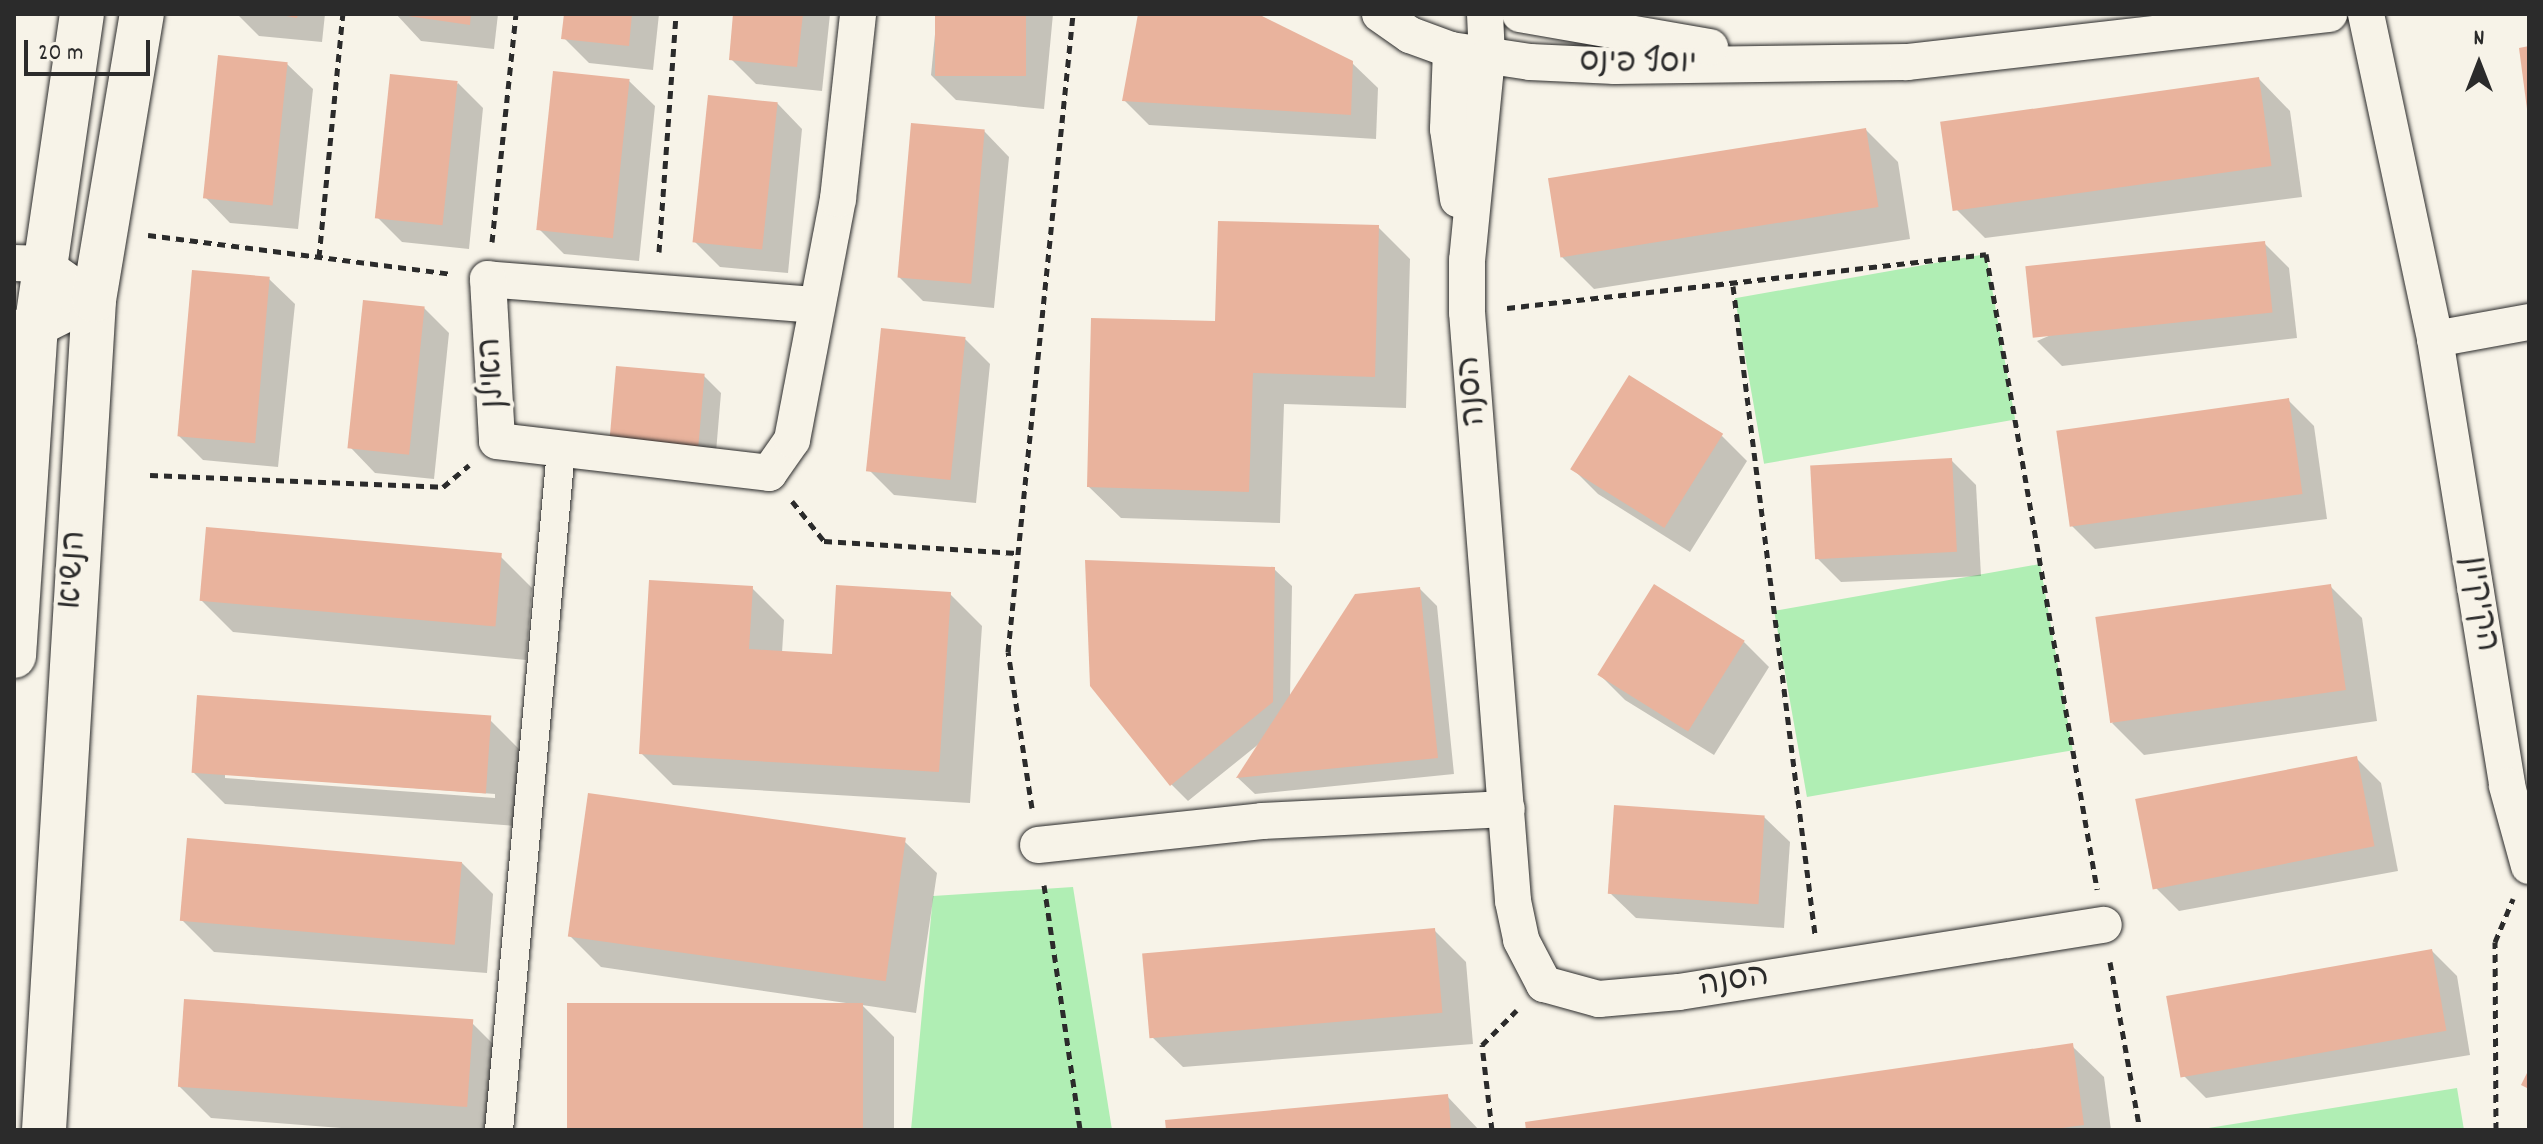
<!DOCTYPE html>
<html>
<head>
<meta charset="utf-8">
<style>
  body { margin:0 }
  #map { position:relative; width:2543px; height:1144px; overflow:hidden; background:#f7f3e8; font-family:Dekko,"Playpen Sans Hebrew",sans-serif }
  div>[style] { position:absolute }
  .green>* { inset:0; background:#b0eeb4; transform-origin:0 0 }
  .shadow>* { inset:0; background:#0003 }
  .building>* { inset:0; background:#e9b39d; transform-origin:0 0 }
  .path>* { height:5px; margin-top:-2.5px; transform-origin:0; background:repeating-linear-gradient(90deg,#2b2b2b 0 8px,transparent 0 14px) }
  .roads { filter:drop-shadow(0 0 2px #2b2b2b) drop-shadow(0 0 2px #2b2b2b) }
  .pedestrian>* { height:28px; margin:-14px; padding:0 14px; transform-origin:14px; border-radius:14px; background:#f7f3e8 }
  .minor>* { height:36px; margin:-18px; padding:0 18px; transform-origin:18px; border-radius:18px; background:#f7f3e8 }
  .tertiary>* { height:44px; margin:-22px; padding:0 22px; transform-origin:22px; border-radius:22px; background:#f7f3e8 }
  span { translate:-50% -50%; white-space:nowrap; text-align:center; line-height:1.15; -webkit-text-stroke:8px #f7f3e8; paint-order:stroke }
  .street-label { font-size:32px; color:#2b2b2b }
  .frame { position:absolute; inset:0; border:16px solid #2b2b2b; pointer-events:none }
  .north { position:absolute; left:2439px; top:24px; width:80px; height:80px; -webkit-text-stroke:6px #f7f3e8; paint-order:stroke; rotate:0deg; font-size:22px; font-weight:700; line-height:32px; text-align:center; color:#2b2b2b }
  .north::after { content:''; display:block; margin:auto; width:28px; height:36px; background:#2b2b2b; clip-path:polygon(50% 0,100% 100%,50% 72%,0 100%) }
  .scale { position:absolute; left:24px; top:40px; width:126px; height:36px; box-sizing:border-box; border:4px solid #2b2b2b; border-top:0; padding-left:10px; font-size:24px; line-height:28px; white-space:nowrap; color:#2b2b2b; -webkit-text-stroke:6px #f7f3e8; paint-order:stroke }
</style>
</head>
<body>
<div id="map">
  <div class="green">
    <i style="left:1986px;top:254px;width:168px;height:255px;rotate:80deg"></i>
    <i style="left:2040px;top:564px;width:189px;height:270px;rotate:80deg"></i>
    <i style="clip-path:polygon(1073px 887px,1112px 1130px,911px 1130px,933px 896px)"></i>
    <i style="clip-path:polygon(2457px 1088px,2464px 1130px,2196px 1130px)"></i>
  </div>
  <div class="shadow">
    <i style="clip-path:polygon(237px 14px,325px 14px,322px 42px,259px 36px)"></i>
    <i style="clip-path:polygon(396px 14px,498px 14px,494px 49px,421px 41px)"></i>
    <i style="clip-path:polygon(566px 14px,659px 14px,653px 70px,589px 63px,564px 38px)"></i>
    <i style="clip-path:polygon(735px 14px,830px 14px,822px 91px,756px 84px,731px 59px)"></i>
    <i style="clip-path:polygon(937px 14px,1053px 14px,1044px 109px,956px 100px,931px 75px)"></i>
    <i style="clip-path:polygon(1140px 14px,1253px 14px,1352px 63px,1378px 88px,1376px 139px,1149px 125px,1124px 100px)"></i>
    <i style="clip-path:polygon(287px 64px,313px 89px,298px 229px,230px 223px,205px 197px)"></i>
    <i style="clip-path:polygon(2259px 79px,2290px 111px,2302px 197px,1985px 238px,1953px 206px)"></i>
    <i style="clip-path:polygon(629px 81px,655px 106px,639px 261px,564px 254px,539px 229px)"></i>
    <i style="clip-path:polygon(458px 83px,483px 108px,469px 249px,402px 242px,377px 217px)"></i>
    <i style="clip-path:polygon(777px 103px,802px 129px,788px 273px,720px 267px,695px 242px)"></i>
    <i style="clip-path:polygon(1866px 130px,1898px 162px,1910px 239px,1594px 289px,1562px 257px)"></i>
    <i style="clip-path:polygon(984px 131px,1009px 157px,994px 308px,923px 301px,898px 276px)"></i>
    <i style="clip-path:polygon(1378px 227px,1410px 259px,1406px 408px,1284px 404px,1280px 523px,1121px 518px,1089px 487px,1217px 324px)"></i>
    <i style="clip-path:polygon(2264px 243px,2289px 268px,2297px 338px,2062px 366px,2037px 341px)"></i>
    <i style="clip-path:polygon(269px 279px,295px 304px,278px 467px,203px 460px,178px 435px)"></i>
    <i style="clip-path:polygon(424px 308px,449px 333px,434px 479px,375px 473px,350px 447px)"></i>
    <i style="clip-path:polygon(965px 339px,990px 364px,976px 503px,894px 495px,869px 470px)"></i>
    <i style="clip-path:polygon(704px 376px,721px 393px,715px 464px,627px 456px)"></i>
    <i style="clip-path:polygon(2289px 401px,2314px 426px,2327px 519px,2095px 549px,2070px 524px)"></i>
    <i style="clip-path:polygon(1722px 436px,1747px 461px,1690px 552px,1598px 494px,1573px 469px)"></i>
    <i style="clip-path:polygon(1951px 460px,1976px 485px,1981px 576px,1841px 582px,1816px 557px)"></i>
    <i style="clip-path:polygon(501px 557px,532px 588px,526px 660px,233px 632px,201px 600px)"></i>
    <i style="clip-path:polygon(1274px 569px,1292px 586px,1290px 698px,1420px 589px,1437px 606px,1454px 774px,1255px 794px,1238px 778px,1260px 743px,1188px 801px,1171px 784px)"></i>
    <i style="clip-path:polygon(2330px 586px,2362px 618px,2377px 721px,2144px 755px,2112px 723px)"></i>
    <i style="clip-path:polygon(752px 588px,784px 620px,782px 653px,834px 656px,950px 594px,982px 626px,970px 803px,673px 785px,641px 753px)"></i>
    <i style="clip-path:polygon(1744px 642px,1769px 667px,1714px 755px,1625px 700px,1600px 675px)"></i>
    <i style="clip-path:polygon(evenodd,490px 720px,522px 752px,516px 826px,225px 804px,193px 772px,490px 720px,225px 774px,495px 794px,495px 798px,225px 778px,225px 774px)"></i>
    <i style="clip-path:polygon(2356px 758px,2381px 783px,2398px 871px,2179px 911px,2154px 886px)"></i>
    <i style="clip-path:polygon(1764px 817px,1790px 842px,1784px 928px,1636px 918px,1610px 893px)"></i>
    <i style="clip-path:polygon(905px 842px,937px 873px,916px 1013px,862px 1005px,894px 1037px,894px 1130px,569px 1130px,846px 1003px,601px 967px,569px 935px)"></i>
    <i style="clip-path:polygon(461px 862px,493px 894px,487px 973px,214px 952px,182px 920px)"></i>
    <i style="clip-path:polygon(1434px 930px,1466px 962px,1473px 1044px,1183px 1067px,1151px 1036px)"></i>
    <i style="clip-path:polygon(2432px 951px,2457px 976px,2470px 1055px,2206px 1098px,2181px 1073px)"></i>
    <i style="clip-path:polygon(472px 1023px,504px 1055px,498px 1130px,367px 1130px,211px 1118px,179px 1086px)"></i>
    <i style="clip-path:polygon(2072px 1046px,2104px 1077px,2111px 1130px,1528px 1130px)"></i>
    <i style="clip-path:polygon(1447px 1096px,1479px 1130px,1168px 1130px)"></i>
  </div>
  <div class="building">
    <i style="clip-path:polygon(276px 14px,298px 14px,297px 18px)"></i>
    <i style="clip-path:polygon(394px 14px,471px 14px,470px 25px)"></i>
    <i style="clip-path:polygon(564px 14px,632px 14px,629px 46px,561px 39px)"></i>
    <i style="clip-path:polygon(733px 14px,803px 14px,797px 67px,729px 60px)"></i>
    <i style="left:935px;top:14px;width:91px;height:62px"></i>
    <i style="clip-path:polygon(1138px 14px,1258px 14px,1353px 61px,1351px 115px,1122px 101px)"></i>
    <i style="clip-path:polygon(2529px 46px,2529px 109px,2527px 109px,2519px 48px)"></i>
    <i style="left:218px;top:55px;width:70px;height:144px;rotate:6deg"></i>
    <i style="left:553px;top:71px;width:77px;height:160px;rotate:6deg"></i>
    <i style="left:390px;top:74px;width:68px;height:145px;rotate:6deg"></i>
    <i style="left:2259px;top:77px;width:90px;height:322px;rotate:82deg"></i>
    <i style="left:708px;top:95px;width:70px;height:148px;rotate:6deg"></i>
    <i style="left:911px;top:123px;width:74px;height:155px;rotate:5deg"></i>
    <i style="left:1866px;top:128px;width:80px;height:322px;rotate:81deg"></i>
    <i style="clip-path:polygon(1218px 221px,1379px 225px,1375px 377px,1253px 373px,1249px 492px,1087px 487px,1091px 318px,1215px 321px)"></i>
    <i style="left:2265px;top:241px;width:72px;height:241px;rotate:84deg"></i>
    <i style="left:192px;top:270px;width:78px;height:167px;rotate:5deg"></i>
    <i style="left:363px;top:300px;width:62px;height:149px;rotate:6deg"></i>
    <i style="left:881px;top:328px;width:85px;height:144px;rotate:6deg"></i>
    <i style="left:616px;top:366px;width:89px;height:74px;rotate:5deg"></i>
    <i style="left:1629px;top:375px;width:111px;height:111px;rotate:32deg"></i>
    <i style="left:2289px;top:398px;width:97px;height:235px;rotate:82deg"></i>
    <i style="left:1952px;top:458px;width:94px;height:142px;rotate:87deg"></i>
    <i style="left:206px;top:527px;width:297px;height:74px;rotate:5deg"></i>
    <i style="clip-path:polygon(1085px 560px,1275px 567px,1273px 702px,1170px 786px,1090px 686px)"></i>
    <i style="clip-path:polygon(649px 580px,753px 586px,749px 649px,832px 654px,836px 585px,951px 592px,939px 772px,639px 754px)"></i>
    <i style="left:1654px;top:584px;width:107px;height:107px;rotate:32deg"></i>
    <i style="left:2331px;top:584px;width:107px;height:238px;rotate:82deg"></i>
    <i style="clip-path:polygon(1420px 587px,1438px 758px,1236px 778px,1355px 594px)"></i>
    <i style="left:197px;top:695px;width:295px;height:78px;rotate:4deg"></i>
    <i style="left:2357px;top:756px;width:92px;height:226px;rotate:79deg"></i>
    <i style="left:588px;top:793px;width:321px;height:145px;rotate:8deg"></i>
    <i style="left:1614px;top:805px;width:151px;height:89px;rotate:4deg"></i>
    <i style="left:187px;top:838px;width:276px;height:83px;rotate:5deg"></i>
    <i style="left:1435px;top:928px;width:85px;height:294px;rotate:85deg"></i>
    <i style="left:2432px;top:949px;width:83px;height:270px;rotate:80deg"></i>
    <i style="left:184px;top:999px;width:290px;height:88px;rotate:4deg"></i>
    <i style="left:567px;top:1003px;width:296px;height:127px"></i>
    <i style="clip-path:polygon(2073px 1043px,2084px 1125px,2047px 1130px,1526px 1130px,1525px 1122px)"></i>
    <i style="clip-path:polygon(2529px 1069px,2529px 1089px,2521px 1085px)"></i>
    <i style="clip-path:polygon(1448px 1094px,1451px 1130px,1166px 1130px,1165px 1120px)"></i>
  </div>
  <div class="path">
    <i style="left:148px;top:235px;width:306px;rotate:7.3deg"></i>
    <i style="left:492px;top:242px;width:229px;rotate:-84deg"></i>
    <i style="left:659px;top:252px;width:239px;rotate:-85.9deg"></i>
    <i style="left:319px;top:257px;width:244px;rotate:-84.4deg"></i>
    <i style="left:1733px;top:286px;width:653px;rotate:82.79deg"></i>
    <i style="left:1507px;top:308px;width:482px;rotate:-6.4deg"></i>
    <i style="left:1986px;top:254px;width:645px;rotate:80.08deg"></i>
    <i style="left:150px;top:475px;width:293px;rotate:2.3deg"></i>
    <i style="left:443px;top:487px;width:34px;rotate:-40deg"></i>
    <i style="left:792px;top:501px;width:51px;rotate:51.3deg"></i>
    <i style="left:824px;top:541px;width:193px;rotate:3.6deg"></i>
    <i style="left:1032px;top:808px;width:158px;rotate:-98.7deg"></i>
    <i style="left:1008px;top:652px;width:641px;rotate:-84.18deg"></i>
    <i style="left:1044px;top:885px;width:248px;rotate:81.6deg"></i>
    <i style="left:2110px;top:962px;width:171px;rotate:79.9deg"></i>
    <i style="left:1492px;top:1130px;width:86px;rotate:-96.7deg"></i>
    <i style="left:1482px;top:1045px;width:49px;rotate:-45deg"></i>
    <i style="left:2496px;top:1130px;width:188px;rotate:-90.3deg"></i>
    <i style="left:2495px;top:942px;width:47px;rotate:-67.3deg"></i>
  </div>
  <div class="roads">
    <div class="pedestrian">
      <i style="left:499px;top:1130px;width:683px;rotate:-84.79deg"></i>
    </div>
    <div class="minor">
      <i style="left:1380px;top:14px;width:37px;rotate:35deg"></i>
      <i style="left:1410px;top:35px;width:44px;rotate:20.1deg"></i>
      <i style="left:1451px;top:50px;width:80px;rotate:8.6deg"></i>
      <i style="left:1530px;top:62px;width:85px;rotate:2.7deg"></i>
      <i style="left:1615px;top:66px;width:292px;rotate:-0.8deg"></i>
      <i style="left:1907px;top:62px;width:425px;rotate:-6.5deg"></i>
      <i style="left:1485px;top:14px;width:43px;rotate:87.3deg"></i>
      <i style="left:1487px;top:57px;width:204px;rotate:95.6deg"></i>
      <i style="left:1467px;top:260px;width:52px;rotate:90deg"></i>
      <i style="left:1467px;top:312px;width:591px;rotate:85.53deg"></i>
      <i style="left:1513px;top:901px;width:40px;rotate:78deg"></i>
      <i style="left:1521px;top:940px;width:50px;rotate:62.4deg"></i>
      <i style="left:1544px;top:984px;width:57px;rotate:15.3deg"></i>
      <i style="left:1599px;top:999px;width:80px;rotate:-5deg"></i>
      <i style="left:1679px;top:992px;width:430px;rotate:-9deg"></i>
      <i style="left:1520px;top:14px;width:193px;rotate:9.9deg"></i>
      <i style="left:2366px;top:14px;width:332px;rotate:78deg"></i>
      <i style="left:2435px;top:339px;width:453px;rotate:80.8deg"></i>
      <i style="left:2507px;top:786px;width:83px;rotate:74.6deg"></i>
      <i style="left:1451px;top:50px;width:79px;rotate:92.2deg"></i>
      <i style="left:1448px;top:129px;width:71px;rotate:81.9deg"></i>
      <i style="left:14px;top:263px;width:29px;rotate:2deg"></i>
      <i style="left:43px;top:264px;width:62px;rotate:35.2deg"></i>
      <i style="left:94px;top:300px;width:65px;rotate:153.4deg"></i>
      <i style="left:36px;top:329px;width:22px;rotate:-177deg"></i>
      <i style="left:815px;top:305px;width:328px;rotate:-175.5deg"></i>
      <i style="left:488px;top:279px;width:162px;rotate:86.8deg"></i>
      <i style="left:497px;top:441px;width:274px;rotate:6.7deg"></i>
      <i style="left:769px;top:473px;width:40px;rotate:-55.1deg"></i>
      <i style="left:792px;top:440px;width:245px;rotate:-79.2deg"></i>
      <i style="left:838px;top:199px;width:186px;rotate:-83.8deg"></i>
      <i style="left:2435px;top:339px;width:96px;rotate:-10.3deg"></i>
      <i style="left:1038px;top:845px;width:225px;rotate:-6.1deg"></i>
      <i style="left:1262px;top:821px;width:245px;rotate:-2.8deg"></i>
    </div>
    <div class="tertiary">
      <i style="left:14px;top:656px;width:328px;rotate:-86.2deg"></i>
      <i style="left:36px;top:329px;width:318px;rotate:-81.7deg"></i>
      <i style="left:44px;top:1130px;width:832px;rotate:-86.55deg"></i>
      <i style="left:94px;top:300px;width:290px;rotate:-80.5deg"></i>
    </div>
  </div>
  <div class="street-label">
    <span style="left:1638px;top:65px;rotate:1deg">יוסף פינס</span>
    <span style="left:494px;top:373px;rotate:-93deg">האילן</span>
    <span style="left:1474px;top:391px;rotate:-95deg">הסנה</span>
    <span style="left:75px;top:570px;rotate:-87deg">הנשיא</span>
    <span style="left:2478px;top:604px;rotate:81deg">הקיקיון</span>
    <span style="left:1734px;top:983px;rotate:-9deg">הסנה</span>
  </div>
  <div class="frame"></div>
  <div class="north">N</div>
  <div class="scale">20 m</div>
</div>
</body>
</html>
